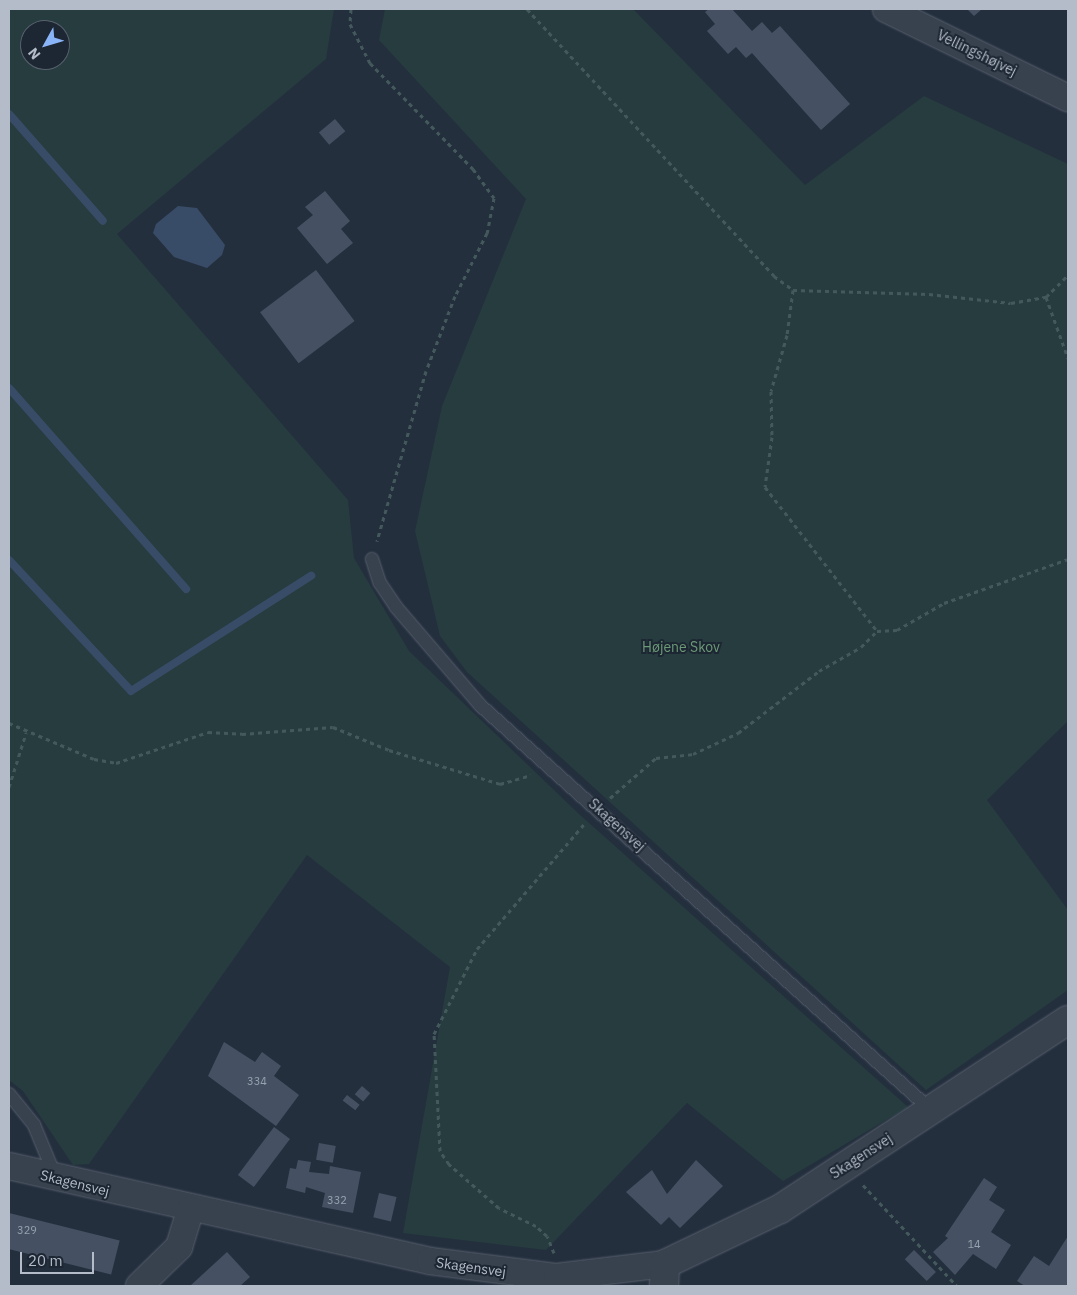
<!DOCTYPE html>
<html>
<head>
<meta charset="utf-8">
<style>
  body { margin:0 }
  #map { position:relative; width:1077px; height:1295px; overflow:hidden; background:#242f3e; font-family:"IBM Plex Sans",sans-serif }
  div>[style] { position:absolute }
  .green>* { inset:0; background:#263c3f }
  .water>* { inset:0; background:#394c67 }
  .stream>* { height:8px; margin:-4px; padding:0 4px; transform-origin:4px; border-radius:4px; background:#394c67 }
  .building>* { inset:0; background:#455162; transform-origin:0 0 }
  .path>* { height:3px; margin-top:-1.5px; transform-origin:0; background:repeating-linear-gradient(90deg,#44595c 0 4px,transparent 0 8px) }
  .roads { filter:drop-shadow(0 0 1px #565f6c) drop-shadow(0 0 1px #565f6c) }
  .service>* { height:12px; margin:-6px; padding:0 6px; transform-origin:6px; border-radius:6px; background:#38414e }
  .minor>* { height:26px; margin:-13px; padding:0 13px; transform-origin:13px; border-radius:13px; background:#38414e }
  .tertiary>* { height:28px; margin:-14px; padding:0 14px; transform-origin:14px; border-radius:14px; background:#38414e }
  span { translate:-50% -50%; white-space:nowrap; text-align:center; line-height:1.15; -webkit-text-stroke:4px #1d2633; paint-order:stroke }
  .number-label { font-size:11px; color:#98a1af }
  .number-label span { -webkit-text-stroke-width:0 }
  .street-label { font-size:14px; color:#b4bcc9 }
  .park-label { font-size:14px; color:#6b9a76 }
  .frame { position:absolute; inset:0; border:10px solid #b4bcc9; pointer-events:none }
  .north { position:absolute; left:20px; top:20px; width:50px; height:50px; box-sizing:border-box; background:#1d2633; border:1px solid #59626f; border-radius:50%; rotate:231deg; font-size:14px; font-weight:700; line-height:20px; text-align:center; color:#b4bcc9 }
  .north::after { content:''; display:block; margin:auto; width:18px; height:22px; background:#8ab4f8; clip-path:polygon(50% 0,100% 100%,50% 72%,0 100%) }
  .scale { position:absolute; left:20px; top:1252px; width:74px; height:22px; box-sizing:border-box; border:2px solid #b4bcc9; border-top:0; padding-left:6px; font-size:15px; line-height:18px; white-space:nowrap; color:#b4bcc9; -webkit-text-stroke:4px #1d2633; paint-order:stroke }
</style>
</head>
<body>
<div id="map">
  <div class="green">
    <i style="clip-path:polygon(evenodd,9px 9px,334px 9px,326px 59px,117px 234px,348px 500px,354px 558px,409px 651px,579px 814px,908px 1107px,783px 1181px,687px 1103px,546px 1250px,403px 1233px,450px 967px,307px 855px,89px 1164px,73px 1165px,23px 1091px,9px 1080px,9px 9px,30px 30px,60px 30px,60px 60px,30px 60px,30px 30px)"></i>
    <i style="clip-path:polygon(385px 9px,633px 9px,805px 185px,924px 96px,1068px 164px,1068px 721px,987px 800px,1068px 910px,1068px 990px,926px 1090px,467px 672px,440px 636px,415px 531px,442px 406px,526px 199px,379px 40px)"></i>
  </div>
  <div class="water">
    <i style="clip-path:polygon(178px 206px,197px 208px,225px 245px,222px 255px,207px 268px,174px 257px,153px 233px,156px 224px)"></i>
  </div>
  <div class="stream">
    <i style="left:9px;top:114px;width:142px;rotate:48.7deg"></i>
    <i style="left:9px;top:388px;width:268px;rotate:48.6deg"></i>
    <i style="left:9px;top:560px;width:179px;rotate:47deg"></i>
    <i style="left:131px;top:691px;width:214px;rotate:-32.6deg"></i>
  </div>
  <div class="building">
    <i style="clip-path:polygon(709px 9px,732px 9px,752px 31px,762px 22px,772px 33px,780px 26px,850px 104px,821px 130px,752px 53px,746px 58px,736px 47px,728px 54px,707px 31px,715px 24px,705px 12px)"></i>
    <i style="clip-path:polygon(967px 9px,982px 9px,974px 16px)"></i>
    <i style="left:335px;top:119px;width:16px;height:21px;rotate:50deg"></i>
    <i style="clip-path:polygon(325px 191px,350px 221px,341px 229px,353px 243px,327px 264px,297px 228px,313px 215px,305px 207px)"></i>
    <i style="left:316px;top:270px;width:64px;height:70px;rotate:53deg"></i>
    <i style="clip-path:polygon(224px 1042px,255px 1062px,262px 1052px,281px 1066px,274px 1076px,299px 1095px,276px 1126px,208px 1076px)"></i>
    <i style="left:362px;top:1086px;width:11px;height:11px;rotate:41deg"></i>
    <i style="left:347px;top:1095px;width:16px;height:7px;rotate:38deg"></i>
    <i style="left:274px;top:1127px;width:20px;height:60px;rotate:37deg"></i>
    <i style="left:319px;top:1143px;width:17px;height:17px;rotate:10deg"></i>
    <i style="clip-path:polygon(298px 1160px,311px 1162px,309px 1172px,329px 1174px,330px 1166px,361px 1172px,353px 1213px,322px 1207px,325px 1193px,306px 1187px,305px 1193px,286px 1188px,290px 1168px,296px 1169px)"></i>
    <i style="clip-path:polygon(696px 1160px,723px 1186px,680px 1228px,669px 1217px,661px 1225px,626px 1192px,652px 1170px,667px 1194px)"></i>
    <i style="clip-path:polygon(984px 1178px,997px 1187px,989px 1200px,1005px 1210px,991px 1232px,1011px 1245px,996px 1269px,973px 1254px,955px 1275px,933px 1252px,948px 1238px,945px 1236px)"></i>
    <i style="left:379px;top:1193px;width:18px;height:25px;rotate:13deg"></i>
    <i style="left:9px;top:1213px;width:114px;height:35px;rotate:14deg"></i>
    <i style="clip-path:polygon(1068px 1236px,1068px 1286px,1025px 1286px,1017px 1281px,1034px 1256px,1049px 1266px)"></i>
    <i style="left:914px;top:1250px;width:31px;height:13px;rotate:45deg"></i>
    <i style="clip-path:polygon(227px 1252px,250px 1277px,240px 1286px,190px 1286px)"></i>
  </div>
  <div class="path">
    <i style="left:351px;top:9px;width:15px;rotate:94deg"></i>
    <i style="left:350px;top:24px;width:44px;rotate:62.9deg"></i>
    <i style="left:370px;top:63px;width:148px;rotate:45.8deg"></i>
    <i style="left:473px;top:169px;width:36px;rotate:54deg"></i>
    <i style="left:494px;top:198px;width:36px;rotate:101deg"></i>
    <i style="left:487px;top:233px;width:71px;rotate:116.9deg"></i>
    <i style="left:455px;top:296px;width:80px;rotate:111.1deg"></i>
    <i style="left:426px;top:371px;width:177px;rotate:106.1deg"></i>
    <i style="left:527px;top:9px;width:364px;rotate:47.2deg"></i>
    <i style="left:774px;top:276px;width:24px;rotate:36deg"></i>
    <i style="left:793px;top:290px;width:136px;rotate:1.7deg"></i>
    <i style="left:929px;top:294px;width:82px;rotate:6.3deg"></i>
    <i style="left:1011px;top:303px;width:36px;rotate:-10deg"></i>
    <i style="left:1046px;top:297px;width:31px;rotate:-45deg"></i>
    <i style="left:793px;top:290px;width:45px;rotate:97.6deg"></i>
    <i style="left:787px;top:335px;width:58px;rotate:105.9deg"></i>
    <i style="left:771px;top:391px;width:46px;rotate:88.8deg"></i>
    <i style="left:772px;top:437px;width:50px;rotate:98deg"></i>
    <i style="left:765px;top:487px;width:182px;rotate:52.1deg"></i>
    <i style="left:877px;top:631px;width:20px;rotate:-3deg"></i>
    <i style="left:897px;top:630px;width:54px;rotate:-29.9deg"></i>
    <i style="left:944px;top:603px;width:132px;rotate:-19.5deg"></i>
    <i style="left:1046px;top:297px;width:65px;rotate:70.2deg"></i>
    <i style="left:9px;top:723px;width:92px;rotate:23deg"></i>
    <i style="left:94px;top:759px;width:22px;rotate:10deg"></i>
    <i style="left:116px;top:763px;width:97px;rotate:-18.6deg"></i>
    <i style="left:208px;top:732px;width:34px;rotate:3deg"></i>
    <i style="left:242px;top:734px;width:91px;rotate:-4.4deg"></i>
    <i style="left:333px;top:727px;width:61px;rotate:22.3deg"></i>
    <i style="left:389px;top:750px;width:116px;rotate:17deg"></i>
    <i style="left:500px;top:784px;width:32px;rotate:-16deg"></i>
    <i style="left:9px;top:787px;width:57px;rotate:-72.5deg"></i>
    <i style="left:610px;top:798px;width:61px;rotate:-41deg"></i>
    <i style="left:656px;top:758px;width:37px;rotate:-6deg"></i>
    <i style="left:693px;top:754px;width:50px;rotate:-25deg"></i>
    <i style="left:738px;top:733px;width:102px;rotate:-37.4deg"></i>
    <i style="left:819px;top:671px;width:48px;rotate:-29.7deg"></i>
    <i style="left:861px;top:647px;width:23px;rotate:-45deg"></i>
    <i style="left:863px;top:1185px;width:138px;rotate:47.1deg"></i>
    <i style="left:554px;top:1253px;width:18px;rotate:-112deg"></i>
    <i style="left:547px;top:1236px;width:15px;rotate:-138deg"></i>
    <i style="left:536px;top:1226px;width:41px;rotate:-154.1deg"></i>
    <i style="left:499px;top:1208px;width:67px;rotate:-138.7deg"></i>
    <i style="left:449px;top:1164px;width:16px;rotate:-125deg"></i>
    <i style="left:440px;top:1151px;width:117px;rotate:-92.9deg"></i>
    <i style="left:434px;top:1034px;width:95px;rotate:-63.2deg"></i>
    <i style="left:477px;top:949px;width:165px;rotate:-49.4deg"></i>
  </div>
  <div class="roads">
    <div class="service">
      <i style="left:372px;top:559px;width:25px;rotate:72deg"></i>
      <i style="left:380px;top:583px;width:29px;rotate:56deg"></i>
      <i style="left:396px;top:607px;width:129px;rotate:49.4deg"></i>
      <i style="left:480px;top:705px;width:608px;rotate:41.93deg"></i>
      <i style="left:9px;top:1094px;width:40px;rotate:51deg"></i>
      <i style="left:34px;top:1125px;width:57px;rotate:67.5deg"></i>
    </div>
    <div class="minor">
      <i style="left:886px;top:9px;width:203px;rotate:26.1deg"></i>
      <i style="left:9px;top:1166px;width:432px;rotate:12.7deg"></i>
      <i style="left:430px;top:1261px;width:128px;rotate:7.2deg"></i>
      <i style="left:557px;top:1277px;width:109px;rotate:-6.9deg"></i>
      <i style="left:139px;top:1286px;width:56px;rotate:-44.3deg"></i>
      <i style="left:179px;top:1247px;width:39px;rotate:-73deg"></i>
    </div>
    <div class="tertiary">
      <i style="left:664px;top:1286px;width:22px;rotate:-87deg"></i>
      <i style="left:665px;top:1264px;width:127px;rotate:-25.6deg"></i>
      <i style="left:780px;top:1209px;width:344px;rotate:-33.3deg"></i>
    </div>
  </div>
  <div class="number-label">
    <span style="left:257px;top:1081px">334</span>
    <span style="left:337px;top:1200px">332</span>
    <span style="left:27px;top:1230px">329</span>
    <span style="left:974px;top:1244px">14</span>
  </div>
  <div class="street-label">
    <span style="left:977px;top:53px;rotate:26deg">Vellingshøjvej</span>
    <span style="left:617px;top:825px;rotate:42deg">Skagensvej</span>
    <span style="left:861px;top:1156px;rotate:-33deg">Skagensvej</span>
    <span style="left:75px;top:1183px;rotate:14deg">Skagensvej</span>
    <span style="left:471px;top:1267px;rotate:8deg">Skagensvej</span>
  </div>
  <div class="park-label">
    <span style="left:681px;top:647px">Højene Skov</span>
  </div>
  <div class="frame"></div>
  <div class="north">N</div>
  <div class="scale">20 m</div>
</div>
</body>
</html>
